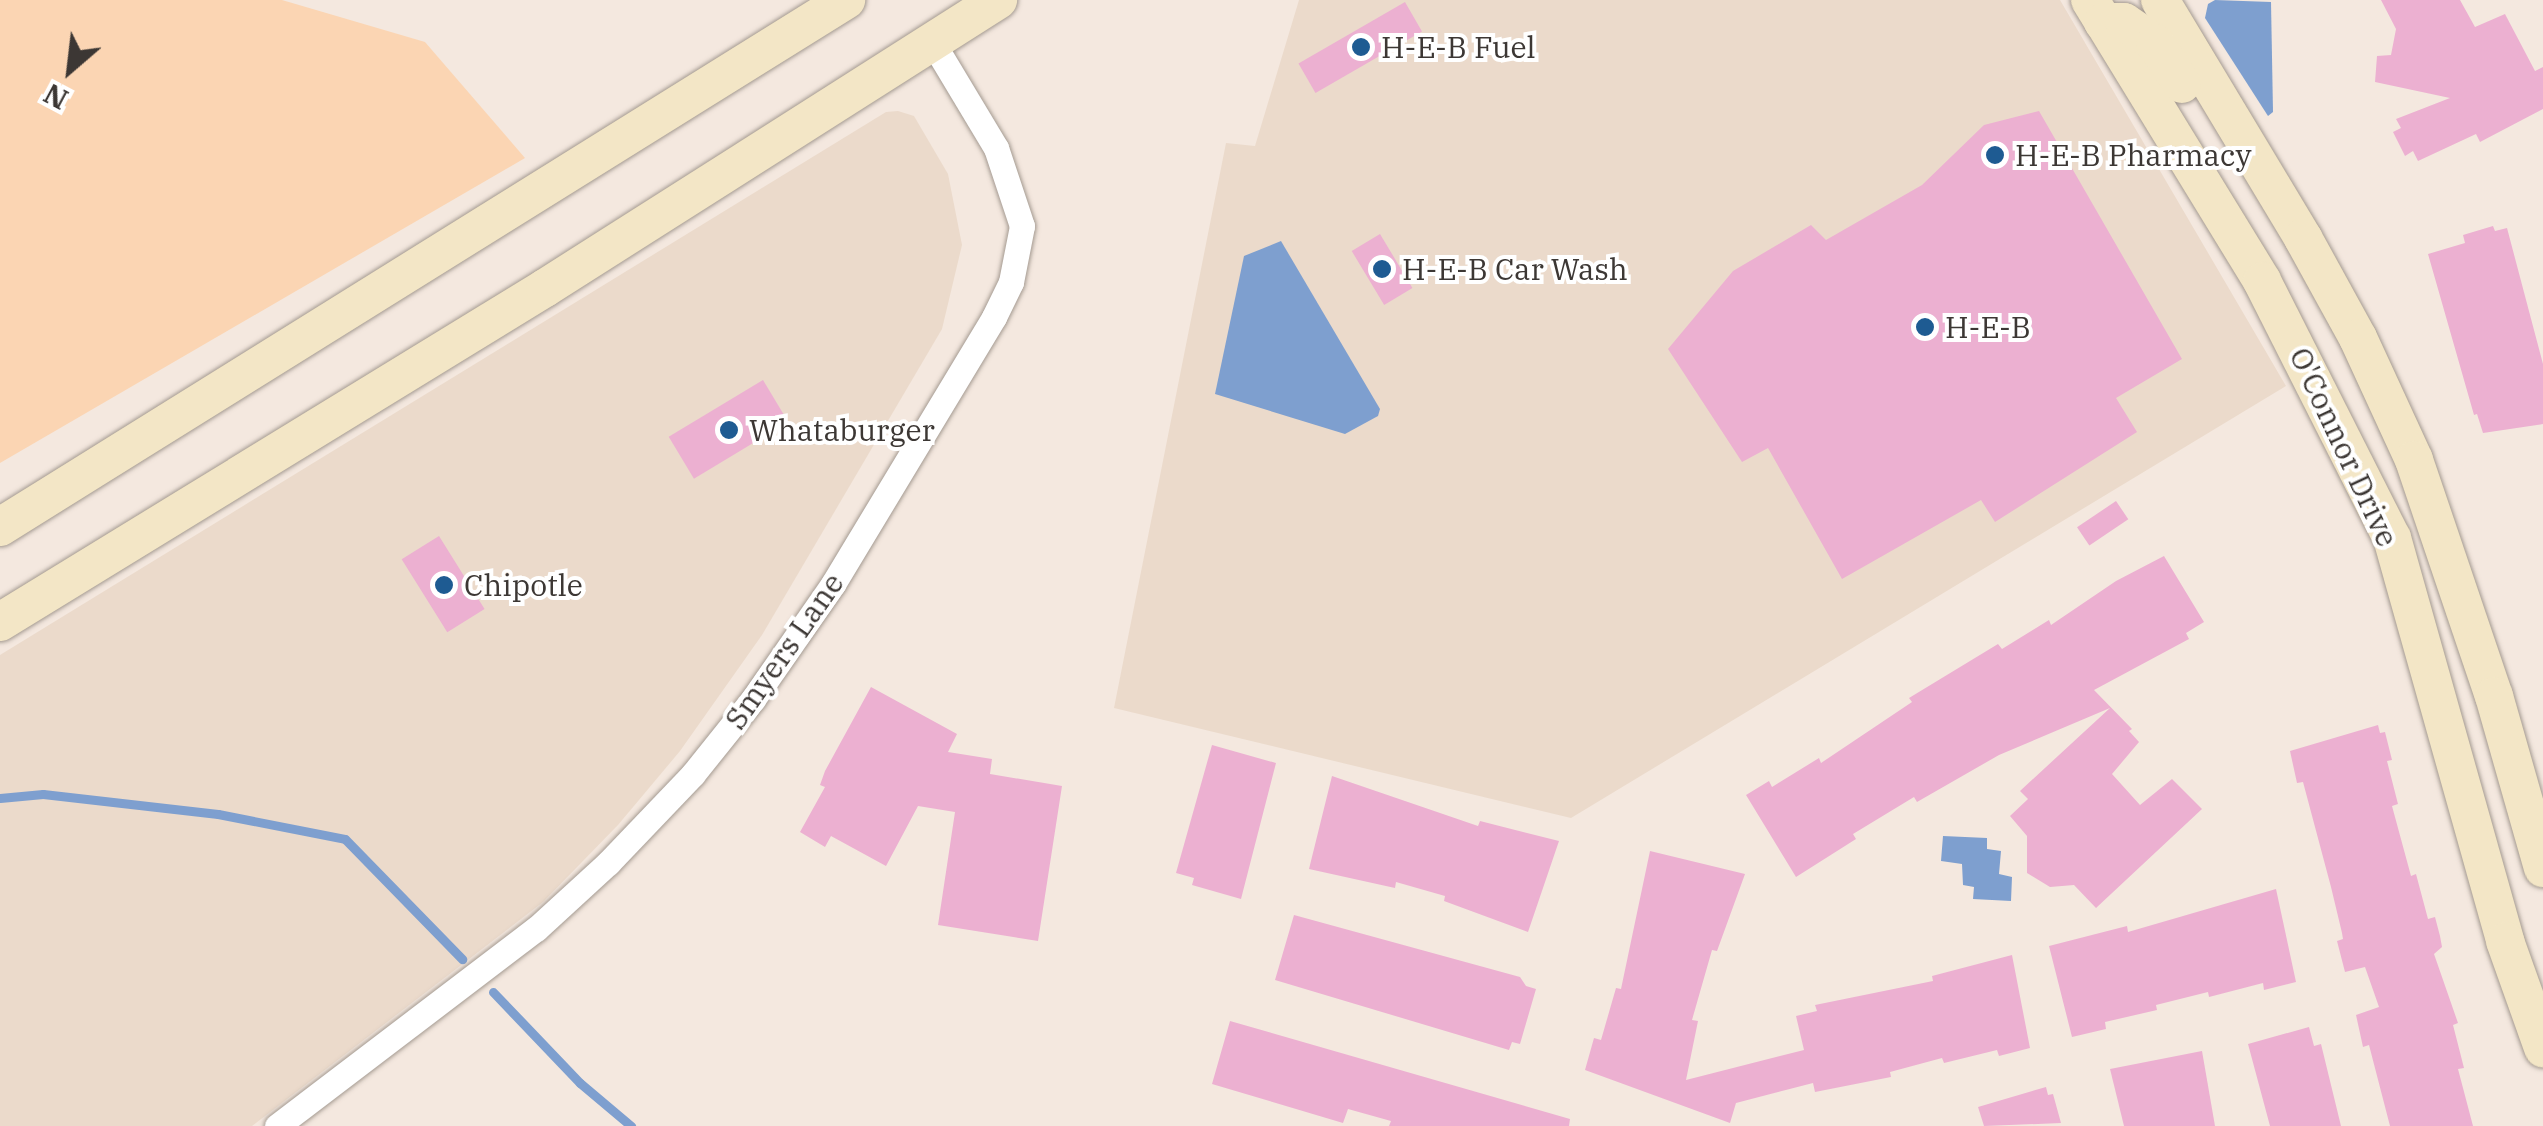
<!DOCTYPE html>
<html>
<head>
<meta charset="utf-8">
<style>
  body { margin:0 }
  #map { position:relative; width:2543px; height:1126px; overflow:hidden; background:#f4e8df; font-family:"IBM Plex Serif",serif }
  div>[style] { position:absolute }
  .built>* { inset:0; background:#ebdacb }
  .green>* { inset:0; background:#fbd5b3 }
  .water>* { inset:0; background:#7e9fcf }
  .stream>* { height:9px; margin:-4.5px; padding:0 4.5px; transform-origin:4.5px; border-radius:4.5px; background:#7e9fcf }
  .building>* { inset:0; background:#ecb0d1; transform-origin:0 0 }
  .roads { filter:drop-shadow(0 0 2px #a49a91) drop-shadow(0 0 2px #a49a91) }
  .street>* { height:25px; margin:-12.5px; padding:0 12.5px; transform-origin:12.5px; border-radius:12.5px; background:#fff }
  .secondary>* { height:38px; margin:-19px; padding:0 19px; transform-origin:19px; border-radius:19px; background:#f3e6c6 }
  .dots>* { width:28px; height:28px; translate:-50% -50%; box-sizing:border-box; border:5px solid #fff; border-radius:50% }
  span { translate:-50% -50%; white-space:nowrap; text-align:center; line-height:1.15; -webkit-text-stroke:8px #fff; paint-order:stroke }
  .poi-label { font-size:30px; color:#3c3734 }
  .left { translate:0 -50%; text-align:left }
  .street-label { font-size:30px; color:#3c3734 }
  .north { position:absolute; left:20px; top:20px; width:100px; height:100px; -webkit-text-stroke:8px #fff; paint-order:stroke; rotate:208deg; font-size:28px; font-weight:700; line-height:40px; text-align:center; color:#3c3734 }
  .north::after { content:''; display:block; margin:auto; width:35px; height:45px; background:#3c3734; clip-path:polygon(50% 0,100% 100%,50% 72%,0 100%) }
</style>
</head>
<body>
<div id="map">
  <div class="built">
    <i style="clip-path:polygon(1299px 0,2060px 0,2286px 386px,1571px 818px,1114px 708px,1226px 143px,1255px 146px)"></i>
    <i style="clip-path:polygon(898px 111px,914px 116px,948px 174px,962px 245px,942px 329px,762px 635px,680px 751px,618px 825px,543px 902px,252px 1126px,0 1126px,0 655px,886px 112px)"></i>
  </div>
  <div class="green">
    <i style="clip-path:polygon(0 0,282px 0,425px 42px,525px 158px,0 463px)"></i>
  </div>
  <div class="water">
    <i style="clip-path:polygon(2215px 0,2271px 2px,2273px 112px,2268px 116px,2205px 18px,2208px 4px)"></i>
    <i style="clip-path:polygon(1281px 241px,1380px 409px,1378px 416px,1345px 434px,1215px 394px,1244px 256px)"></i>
    <i style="clip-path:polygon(1943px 836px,1987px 838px,1987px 849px,2001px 851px,1999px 874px,2012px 877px,2011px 901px,1973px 899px,1974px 887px,1963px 885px,1962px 864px,1941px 861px)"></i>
  </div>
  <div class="stream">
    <i style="left:0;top:798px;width:43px;rotate:-5.3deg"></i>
    <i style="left:43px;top:794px;width:176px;rotate:6.5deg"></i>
    <i style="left:218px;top:814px;width:129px;rotate:11.1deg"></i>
    <i style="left:345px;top:839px;width:168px;rotate:45.7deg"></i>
    <i style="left:493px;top:992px;width:126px;rotate:46.3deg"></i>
    <i style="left:580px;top:1083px;width:67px;rotate:40.1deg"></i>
  </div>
  <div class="building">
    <i style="clip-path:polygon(2381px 0,2460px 0,2475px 27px,2505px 14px,2535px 71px,2543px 67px,2543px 109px,2480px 142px,2476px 134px,2418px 161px,2413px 151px,2405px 156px,2393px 132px,2401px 128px,2396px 119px,2450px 98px,2375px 82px,2377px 56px,2391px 55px,2396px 29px)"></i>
    <i style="left:1405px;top:2px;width:34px;height:123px;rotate:60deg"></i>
    <i style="clip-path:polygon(2039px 111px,2182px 359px,2116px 398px,2137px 432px,1995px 522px,1981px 500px,1842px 579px,1768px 448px,1742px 462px,1668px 349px,1733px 271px,1811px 225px,1826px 240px,1922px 185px,1984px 125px)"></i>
    <i style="clip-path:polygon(2493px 226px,2495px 231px,2507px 228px,2543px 364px,2543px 424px,2483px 433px,2477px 414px,2474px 415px,2428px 254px,2465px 243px,2463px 235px)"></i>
    <i style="left:1380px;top:234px;width:63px;height:33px;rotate:59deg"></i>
    <i style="left:763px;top:380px;width:49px;height:110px;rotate:59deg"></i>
    <i style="left:2116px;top:501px;width:22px;height:47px;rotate:56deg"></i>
    <i style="left:439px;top:536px;width:86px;height:44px;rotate:58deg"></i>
    <i style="clip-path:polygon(2164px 556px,2204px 622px,2186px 633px,2189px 639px,2094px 690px,2132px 729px,2129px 731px,2139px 742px,2112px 774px,2140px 805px,2172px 779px,2202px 809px,2096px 908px,2074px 885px,2050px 887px,2027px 873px,2027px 836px,2010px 816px,2028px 799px,2020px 791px,2110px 708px,1999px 755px,1917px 802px,1914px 797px,1853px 834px,1856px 839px,1796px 877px,1746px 795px,1769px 781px,1772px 787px,1819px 758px,1821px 763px,1912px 702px,1909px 698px,1998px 644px,2002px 649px,2049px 620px,2051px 625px,2116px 581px)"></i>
    <i style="clip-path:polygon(871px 687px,957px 734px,948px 752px,992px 759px,990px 774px,1062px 786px,1038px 941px,938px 925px,955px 812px,918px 806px,886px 866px,831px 836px,825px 847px,800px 832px,825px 787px,820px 785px,825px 771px)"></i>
    <i style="clip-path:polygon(2378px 725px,2380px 733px,2385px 732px,2392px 760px,2387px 761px,2398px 804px,2392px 806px,2411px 876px,2416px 874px,2428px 919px,2435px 917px,2440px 936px,2442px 947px,2434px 954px,2458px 1023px,2453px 1025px,2464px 1068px,2458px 1069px,2473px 1126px,2390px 1126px,2369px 1045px,2363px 1047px,2356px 1015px,2379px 1007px,2365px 967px,2345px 972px,2337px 941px,2343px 939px,2342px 933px,2331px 887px,2303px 782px,2297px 783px,2290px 751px)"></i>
    <i style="clip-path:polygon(1212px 745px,1276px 763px,1241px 899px,1192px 885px,1194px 878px,1176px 873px)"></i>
    <i style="clip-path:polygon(1332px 776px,1478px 826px,1480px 821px,1559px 841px,1528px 932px,1444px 901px,1445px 896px,1396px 882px,1395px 888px,1309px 869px)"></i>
    <i style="clip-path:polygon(1650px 851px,1745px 874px,1717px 951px,1712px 950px,1692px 1020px,1698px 1021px,1686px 1080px,1804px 1050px,1796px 1016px,1817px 1011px,1815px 1005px,1933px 981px,1932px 976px,2012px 955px,2030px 1048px,1999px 1056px,1997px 1050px,1944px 1063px,1942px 1058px,1890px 1072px,1891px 1077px,1815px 1092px,1813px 1083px,1736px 1103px,1730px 1123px,1585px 1070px,1594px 1038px,1601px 1040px,1616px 988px,1621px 989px)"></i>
    <i style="clip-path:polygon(2276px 889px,2296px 982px,2264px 990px,2263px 983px,2209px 997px,2208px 992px,2156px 1005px,2157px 1010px,2105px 1022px,2106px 1029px,2072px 1037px,2049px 946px,2127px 926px,2128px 932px)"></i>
    <i style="clip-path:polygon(1294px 915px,1520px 977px,1526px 986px,1536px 989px,1520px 1044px,1512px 1042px,1509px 1050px,1275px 980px)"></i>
    <i style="clip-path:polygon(1230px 1021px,1570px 1119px,1569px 1126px,1389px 1126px,1391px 1121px,1348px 1109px,1343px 1123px,1212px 1084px)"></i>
    <i style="clip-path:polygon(2309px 1027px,2314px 1046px,2321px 1044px,2341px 1126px,2270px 1126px,2248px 1044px)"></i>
    <i style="clip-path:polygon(2202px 1051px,2215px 1126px,2124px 1126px,2110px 1069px)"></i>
    <i style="clip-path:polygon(2046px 1087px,2048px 1095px,2053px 1094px,2061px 1123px,1984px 1126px,1978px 1107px)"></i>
  </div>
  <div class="roads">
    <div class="street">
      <i style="left:277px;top:1126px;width:325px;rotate:-37.3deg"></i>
      <i style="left:536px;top:929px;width:98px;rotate:-42.5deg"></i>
      <i style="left:608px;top:863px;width:123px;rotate:-46.3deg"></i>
      <i style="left:693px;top:774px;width:96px;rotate:-51.3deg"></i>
      <i style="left:753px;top:699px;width:140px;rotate:-55.2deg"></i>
      <i style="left:833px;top:584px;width:312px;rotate:-58.9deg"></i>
      <i style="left:994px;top:317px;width:39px;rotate:-64deg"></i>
      <i style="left:1011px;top:282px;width:57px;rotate:-78.9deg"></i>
      <i style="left:1022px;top:226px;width:82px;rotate:-108.4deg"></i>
      <i style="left:996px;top:148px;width:126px;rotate:-121deg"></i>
    </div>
    <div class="secondary">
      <i style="left:2090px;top:0;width:329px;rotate:58.5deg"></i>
      <i style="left:2262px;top:281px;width:288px;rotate:63.2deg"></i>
      <i style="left:2392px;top:538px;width:419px;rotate:74.3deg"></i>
      <i style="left:2505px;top:941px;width:114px;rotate:70.4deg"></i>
      <i style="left:2160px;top:0;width:278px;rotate:59deg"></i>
      <i style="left:2303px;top:238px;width:114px;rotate:61.2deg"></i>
      <i style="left:2358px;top:338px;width:134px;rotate:65.3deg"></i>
      <i style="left:2414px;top:460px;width:249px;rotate:71.3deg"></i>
      <i style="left:2494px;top:696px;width:179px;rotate:74.1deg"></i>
      <i style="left:2103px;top:22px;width:21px"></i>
      <i style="left:2124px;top:22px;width:37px;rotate:34deg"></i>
      <i style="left:2155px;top:43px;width:49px;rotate:56.6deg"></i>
      <i style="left:0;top:527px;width:997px;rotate:-31.92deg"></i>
      <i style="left:0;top:622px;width:639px;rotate:-31.5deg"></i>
      <i style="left:545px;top:288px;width:537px;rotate:-32.45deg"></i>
    </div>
  </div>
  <div class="dots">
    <i style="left:1361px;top:47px;background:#1e5b92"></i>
    <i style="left:1995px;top:155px;background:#1e5b92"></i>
    <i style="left:1382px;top:269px;background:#1e5b92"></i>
    <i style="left:1925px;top:327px;background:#1e5b92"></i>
    <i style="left:729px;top:430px;background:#1e5b92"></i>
    <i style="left:444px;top:585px;background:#1e5b92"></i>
  </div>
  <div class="poi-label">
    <span class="left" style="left:1381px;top:47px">H-E-B Fuel</span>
    <span class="left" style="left:2015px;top:155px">H-E-B Pharmacy</span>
    <span class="left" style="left:1402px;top:269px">H-E-B Car Wash</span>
    <span class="left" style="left:1945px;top:327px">H-E-B</span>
    <span class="left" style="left:749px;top:430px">Whataburger</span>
    <span class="left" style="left:464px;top:585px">Chipotle</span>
  </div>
  <div class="street-label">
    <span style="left:2344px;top:447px;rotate:65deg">O'Connor Drive</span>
    <span style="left:784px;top:651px;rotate:-55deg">Smyers Lane</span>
  </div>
  <div class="north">N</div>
</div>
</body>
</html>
